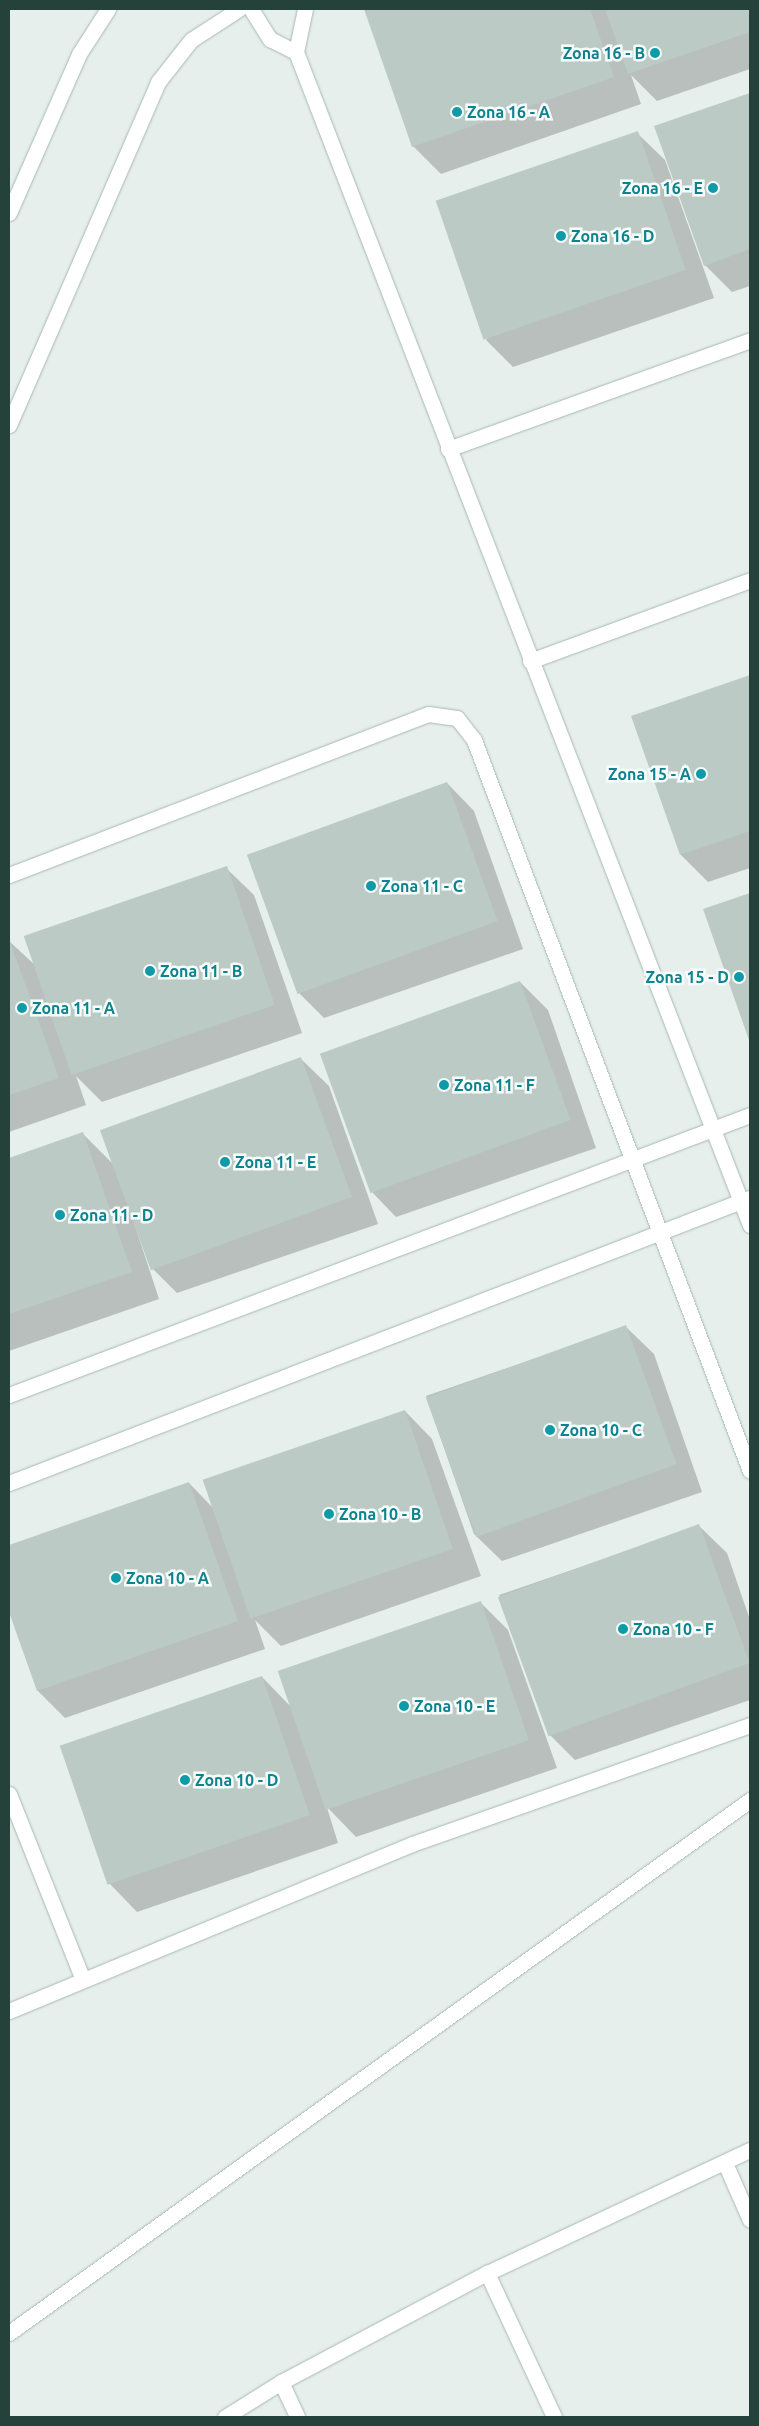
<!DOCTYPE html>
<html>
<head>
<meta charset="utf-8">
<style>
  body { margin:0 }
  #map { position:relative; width:759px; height:2426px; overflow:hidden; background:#e6efeb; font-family:Ubuntu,sans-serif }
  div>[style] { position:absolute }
  .shadow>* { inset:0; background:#0003 }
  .building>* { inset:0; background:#bbcac4; transform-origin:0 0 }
  .roads { filter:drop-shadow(0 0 1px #a8b8b2) drop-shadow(0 0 1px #a8b8b2) }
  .minor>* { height:15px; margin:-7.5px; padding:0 7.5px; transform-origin:7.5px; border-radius:7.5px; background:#fff }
  .dots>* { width:14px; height:14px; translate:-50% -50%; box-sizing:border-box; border:2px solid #f7fbf9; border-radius:50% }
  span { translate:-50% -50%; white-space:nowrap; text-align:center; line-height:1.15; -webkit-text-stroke:5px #f7fbf9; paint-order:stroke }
  .culture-label { font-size:16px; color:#0d838f; font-weight:700 }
  .right { translate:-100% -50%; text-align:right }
  .left { translate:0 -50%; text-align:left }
  .frame { position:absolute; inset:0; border:10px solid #24423a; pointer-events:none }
</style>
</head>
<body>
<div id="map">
  <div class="shadow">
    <i style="clip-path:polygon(365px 9px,750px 9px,750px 69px,657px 101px,631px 75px,641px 104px,441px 174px,413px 146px)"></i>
    <i style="clip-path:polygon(750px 94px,750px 286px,732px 292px,705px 265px,656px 127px)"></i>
    <i style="clip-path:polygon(637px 133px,665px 160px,714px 298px,513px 367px,486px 340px)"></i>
    <i style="clip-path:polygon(750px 676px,750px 868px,708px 882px,681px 855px,632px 717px)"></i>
    <i style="clip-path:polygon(447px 783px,474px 811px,523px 949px,324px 1018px,296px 990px)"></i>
    <i style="clip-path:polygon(226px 868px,254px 895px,302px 1033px,102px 1102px,76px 1076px,86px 1105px,9px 1132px,9px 941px,36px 966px)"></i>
    <i style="clip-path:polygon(750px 895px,750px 1040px,705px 910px)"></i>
    <i style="clip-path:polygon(520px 982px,548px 1010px,596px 1148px,396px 1217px,369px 1189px)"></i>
    <i style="clip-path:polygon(301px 1059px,329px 1086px,378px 1224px,177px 1293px,150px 1266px,121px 1183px,159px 1299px,9px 1351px,9px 1159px,83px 1134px,114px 1165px)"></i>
    <i style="clip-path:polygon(626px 1327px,654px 1354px,702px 1492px,502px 1561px,474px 1534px,426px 1396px)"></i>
    <i style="clip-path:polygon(405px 1411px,432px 1439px,481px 1576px,281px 1646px,255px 1620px,265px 1649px,65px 1718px,38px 1691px,9px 1608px,9px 1546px,189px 1483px,215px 1510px)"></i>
    <i style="clip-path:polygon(699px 1526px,727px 1553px,750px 1620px,750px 1700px,575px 1760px,548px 1733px,499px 1595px)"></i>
    <i style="clip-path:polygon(480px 1602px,508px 1630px,557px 1768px,356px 1837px,329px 1809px,318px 1779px,338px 1843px,137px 1912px,110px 1884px,262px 1677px,293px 1709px)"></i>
  </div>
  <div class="building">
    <i style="clip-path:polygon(364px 9px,590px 9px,614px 77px,412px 147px)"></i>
    <i style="clip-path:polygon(605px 9px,750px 9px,750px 32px,628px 74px)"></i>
    <i style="clip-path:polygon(750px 93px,750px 249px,704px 266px,654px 126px)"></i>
    <i style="left:638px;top:131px;width:147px;height:214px;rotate:71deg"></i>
    <i style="clip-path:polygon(750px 675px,750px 831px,680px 855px,631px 716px)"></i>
    <i style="left:447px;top:782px;width:148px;height:213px;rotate:70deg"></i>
    <i style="left:227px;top:866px;width:147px;height:215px;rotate:71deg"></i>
    <i style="clip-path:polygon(750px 893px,750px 1043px,703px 909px)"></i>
    <i style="clip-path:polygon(9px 939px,59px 1078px,9px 1095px)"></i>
    <i style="left:520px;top:981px;width:148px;height:213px;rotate:70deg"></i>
    <i style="left:301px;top:1057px;width:149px;height:214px;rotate:70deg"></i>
    <i style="clip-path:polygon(83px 1132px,132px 1272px,9px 1314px,9px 1158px)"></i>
    <i style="left:626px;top:1325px;width:148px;height:213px;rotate:70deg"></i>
    <i style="left:405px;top:1410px;width:147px;height:214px;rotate:71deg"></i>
    <i style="clip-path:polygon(189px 1482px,238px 1621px,37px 1691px,9px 1612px,9px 1545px)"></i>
    <i style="left:699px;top:1524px;width:148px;height:214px;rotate:70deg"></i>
    <i style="left:481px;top:1601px;width:147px;height:215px;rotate:71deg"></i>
    <i style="left:262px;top:1676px;width:147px;height:214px;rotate:71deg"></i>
  </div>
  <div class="roads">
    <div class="minor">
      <i style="left:251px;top:9px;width:36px;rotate:58deg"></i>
      <i style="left:270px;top:39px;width:29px;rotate:27deg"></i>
      <i style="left:305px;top:9px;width:44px;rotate:101.8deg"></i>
      <i style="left:296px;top:52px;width:1258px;rotate:68.84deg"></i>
      <i style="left:9px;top:213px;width:174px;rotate:-66.2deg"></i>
      <i style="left:79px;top:54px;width:54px;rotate:-57.2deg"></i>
      <i style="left:9px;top:425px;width:374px;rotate:-66.5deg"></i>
      <i style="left:158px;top:82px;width:53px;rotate:-51.8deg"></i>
      <i style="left:191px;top:40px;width:57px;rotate:-32.9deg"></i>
      <i style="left:448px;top:449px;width:321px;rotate:-19.8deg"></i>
      <i style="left:530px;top:661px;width:234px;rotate:-20.2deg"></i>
      <i style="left:9px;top:875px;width:449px;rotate:-21deg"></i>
      <i style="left:428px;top:714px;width:29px;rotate:8deg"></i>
      <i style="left:457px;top:718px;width:28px;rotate:52deg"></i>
      <i style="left:474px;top:740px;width:781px;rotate:69.32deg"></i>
      <i style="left:9px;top:1395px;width:792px;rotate:-20.7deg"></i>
      <i style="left:9px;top:1483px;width:793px;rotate:-21.06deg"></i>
      <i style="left:9px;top:1794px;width:200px;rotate:68.3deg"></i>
      <i style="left:9px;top:2011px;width:436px;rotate:-22.5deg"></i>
      <i style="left:412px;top:1844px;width:358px;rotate:-19.4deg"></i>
      <i style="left:725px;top:2163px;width:62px;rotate:66.3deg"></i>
      <i style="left:487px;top:2273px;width:159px;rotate:65deg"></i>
      <i style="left:9px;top:2333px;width:913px;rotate:-35.73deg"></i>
      <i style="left:281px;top:2382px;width:38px;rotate:65deg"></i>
      <i style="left:225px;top:2417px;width:66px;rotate:-32deg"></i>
      <i style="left:281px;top:2382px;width:233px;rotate:-27.9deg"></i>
      <i style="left:487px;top:2273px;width:290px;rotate:-25.1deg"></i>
    </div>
  </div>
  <div class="dots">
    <i style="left:655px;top:53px;background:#0f9aa8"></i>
    <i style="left:457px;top:112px;background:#0f9aa8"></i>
    <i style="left:713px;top:188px;background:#0f9aa8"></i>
    <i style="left:561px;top:236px;background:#0f9aa8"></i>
    <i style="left:701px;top:774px;background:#0f9aa8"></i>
    <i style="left:371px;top:886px;background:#0f9aa8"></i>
    <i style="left:150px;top:971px;background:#0f9aa8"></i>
    <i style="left:739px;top:977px;background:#0f9aa8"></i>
    <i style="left:22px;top:1008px;background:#0f9aa8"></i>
    <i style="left:444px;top:1085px;background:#0f9aa8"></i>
    <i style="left:225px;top:1162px;background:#0f9aa8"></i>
    <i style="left:60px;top:1215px;background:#0f9aa8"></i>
    <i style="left:550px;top:1430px;background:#0f9aa8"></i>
    <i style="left:329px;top:1514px;background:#0f9aa8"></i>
    <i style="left:116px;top:1578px;background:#0f9aa8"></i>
    <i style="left:623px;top:1629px;background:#0f9aa8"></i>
    <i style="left:404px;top:1706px;background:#0f9aa8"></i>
    <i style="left:185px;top:1780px;background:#0f9aa8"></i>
  </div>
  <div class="culture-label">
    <span class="right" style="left:645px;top:53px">Zona 16 - B</span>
    <span class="left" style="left:467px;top:112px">Zona 16 - A</span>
    <span class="right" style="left:703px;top:188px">Zona 16 - E</span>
    <span class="left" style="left:571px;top:236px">Zona 16 - D</span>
    <span class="right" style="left:691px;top:774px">Zona 15 - A</span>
    <span class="left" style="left:381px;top:886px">Zona 11 - C</span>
    <span class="left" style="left:160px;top:971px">Zona 11 - B</span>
    <span class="right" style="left:729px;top:977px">Zona 15 - D</span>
    <span class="left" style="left:32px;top:1008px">Zona 11 - A</span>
    <span class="left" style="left:454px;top:1085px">Zona 11 - F</span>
    <span class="left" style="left:235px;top:1162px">Zona 11 - E</span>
    <span class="left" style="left:70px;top:1215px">Zona 11 - D</span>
    <span class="left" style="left:560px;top:1430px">Zona 10 - C</span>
    <span class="left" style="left:339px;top:1514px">Zona 10 - B</span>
    <span class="left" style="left:126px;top:1578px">Zona 10 - A</span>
    <span class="left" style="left:633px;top:1629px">Zona 10 - F</span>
    <span class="left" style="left:414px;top:1706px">Zona 10 - E</span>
    <span class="left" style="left:195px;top:1780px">Zona 10 - D</span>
  </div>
  <div class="frame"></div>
</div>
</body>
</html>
